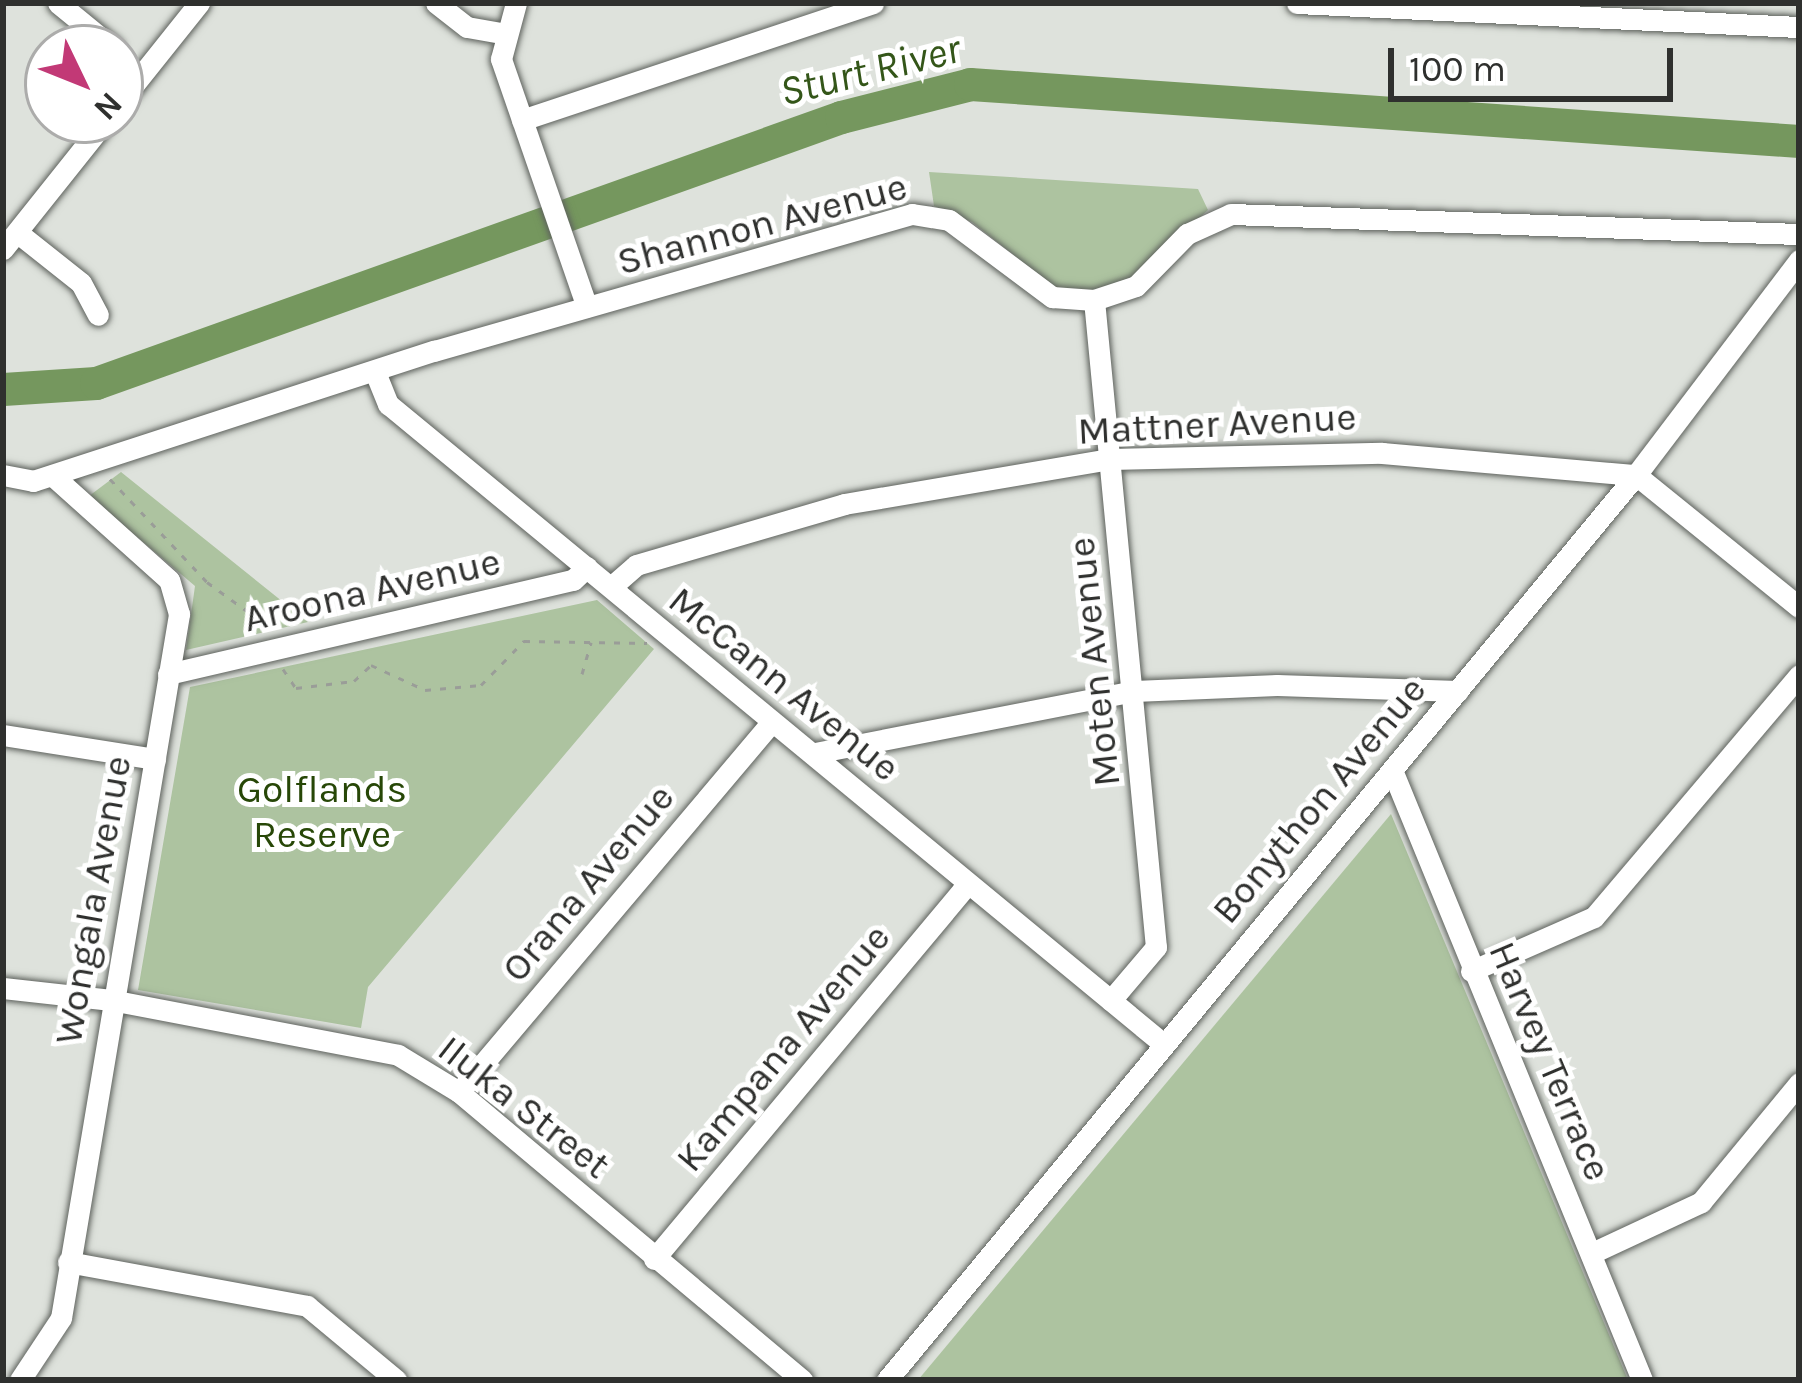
<!DOCTYPE html>
<html>
<head>
<meta charset="utf-8">
<style>
  body { margin:0 }
  #map { position:relative; width:1802px; height:1383px; overflow:hidden; background:#dee2dc; font-family:Karla,sans-serif }
  div>[style] { position:absolute }
  .green>* { inset:0; background:#adc3a0 }
  .river>* { height:33px; margin:-16.5px; padding:0 16.5px; transform-origin:16.5px; border-radius:16.5px; background:#75975e }
  .path>* { height:3px; margin-top:-1.5px; transform-origin:0; background:repeating-linear-gradient(90deg,#9a9d98 0 6px,transparent 0 15px) }
  .roads { filter:drop-shadow(0 0 3px #5e625d) drop-shadow(0 0 3px #5e625d) }
  .street>* { height:21px; margin:-10.5px; padding:0 10.5px; transform-origin:10.5px; border-radius:10.5px; background:#fff }
  span { translate:-50% -50%; white-space:nowrap; text-align:center; line-height:1.15; -webkit-text-stroke:10px #fff; paint-order:stroke }
  .street-label { font-size:39px; color:#2f302e }
  .park-label { font-size:39px; color:#274707 }
  .water-label { font-size:42px; color:#345619; font-style:italic }
  .frame { position:absolute; inset:0; border:6px solid #2f302e; pointer-events:none }
  .north { position:absolute; left:24px; top:24px; width:120px; height:120px; box-sizing:border-box; background:#fff; border:3px solid #acacab; border-radius:50%; rotate:133deg; font-size:33px; font-weight:700; line-height:48px; text-align:center; color:#2f302e }
  .north::after { content:''; display:block; margin:auto; width:42px; height:54px; background:#c23976; clip-path:polygon(50% 0,100% 100%,50% 72%,0 100%) }
  .scale { position:absolute; left:1388px; top:48px; width:285px; height:54px; box-sizing:border-box; border:6px solid #2f302e; border-top:0; padding-left:15px; font-size:36px; line-height:42px; white-space:nowrap; color:#2f302e; -webkit-text-stroke:9px #fff; paint-order:stroke }
</style>
</head>
<body>
<div id="map">
  <div class="green">
    <i style="clip-path:polygon(929px 172px,1198px 189px,1208px 210px,1133px 277px,1093px 291px,1054px 287px,972px 222px,934px 206px)"></i>
    <i style="clip-path:polygon(121px 472px,308px 622px,186px 650px,195px 586px,89px 496px)"></i>
    <i style="clip-path:polygon(597px 600px,654px 649px,368px 987px,361px 1028px,138px 990px,190px 687px)"></i>
    <i style="clip-path:polygon(1391px 814px,1628px 1380px,918px 1380px)"></i>
  </div>
  <div class="river">
    <i style="left:3px;top:389px;width:93px;rotate:-3.7deg"></i>
    <i style="left:96px;top:383px;width:791px;rotate:-19.65deg"></i>
    <i style="left:841px;top:117px;width:133px;rotate:-14.3deg"></i>
    <i style="left:970px;top:84px;width:831px;rotate:3.93deg"></i>
  </div>
  <div class="path">
    <i style="left:110px;top:479px;width:141px;rotate:46.7deg"></i>
    <i style="left:207px;top:582px;width:78px;rotate:36.1deg"></i>
    <i style="left:283px;top:669px;width:23px;rotate:56deg"></i>
    <i style="left:296px;top:688px;width:58px;rotate:-6.9deg"></i>
    <i style="left:354px;top:681px;width:23px;rotate:-43deg"></i>
    <i style="left:371px;top:665px;width:60px;rotate:24.8deg"></i>
    <i style="left:425px;top:690px;width:56px;rotate:-5.1deg"></i>
    <i style="left:481px;top:685px;width:62px;rotate:-45.7deg"></i>
    <i style="left:524px;top:641px;width:123px;rotate:0.9deg"></i>
    <i style="left:582px;top:674px;width:33px;rotate:-74deg"></i>
  </div>
  <div class="roads">
    <div class="street">
      <i style="left:58px;top:3px;width:71px;rotate:39.3deg"></i>
      <i style="left:436px;top:3px;width:39px;rotate:38deg"></i>
      <i style="left:467px;top:27px;width:36px;rotate:10deg"></i>
      <i style="left:516px;top:3px;width:58px;rotate:105deg"></i>
      <i style="left:501px;top:59px;width:262px;rotate:70.9deg"></i>
      <i style="left:1297px;top:3px;width:503px;rotate:2.74deg"></i>
      <i style="left:120px;top:102px;width:127px;rotate:-51.4deg"></i>
      <i style="left:522px;top:120px;width:370px;rotate:-18.4deg"></i>
      <i style="left:18px;top:233px;width:80px;rotate:38.4deg"></i>
      <i style="left:81px;top:283px;width:36px;rotate:62deg"></i>
      <i style="left:3px;top:249px;width:165px;rotate:-51.4deg"></i>
      <i style="left:1094px;top:300px;width:650px;rotate:84.53deg"></i>
      <i style="left:1156px;top:947px;width:70px;rotate:130.3deg"></i>
      <i style="left:375px;top:372px;width:35px;rotate:68deg"></i>
      <i style="left:388px;top:404px;width:1002px;rotate:39.53deg"></i>
      <i style="left:3px;top:475px;width:31px;rotate:11deg"></i>
      <i style="left:33px;top:481px;width:422px;rotate:-18deg"></i>
      <i style="left:434px;top:351px;width:497px;rotate:-16deg"></i>
      <i style="left:912px;top:214px;width:37px;rotate:9deg"></i>
      <i style="left:949px;top:220px;width:129px;rotate:36.8deg"></i>
      <i style="left:1052px;top:297px;width:42px;rotate:4.1deg"></i>
      <i style="left:1094px;top:300px;width:44px;rotate:-18.4deg"></i>
      <i style="left:1136px;top:286px;width:73px;rotate:-45.6deg"></i>
      <i style="left:1187px;top:234px;width:48px;rotate:-24.4deg"></i>
      <i style="left:1231px;top:214px;width:568px;rotate:2.02deg"></i>
      <i style="left:611px;top:587px;width:33px;rotate:-41deg"></i>
      <i style="left:636px;top:565px;width:217px;rotate:-16.3deg"></i>
      <i style="left:844px;top:504px;width:270px;rotate:-9.6deg"></i>
      <i style="left:1110px;top:459px;width:272px;rotate:-1.3deg"></i>
      <i style="left:1382px;top:453px;width:255px;rotate:5deg"></i>
      <i style="left:1636px;top:475px;width:210px;rotate:39deg"></i>
      <i style="left:168px;top:674px;width:416px;rotate:-13.1deg"></i>
      <i style="left:573px;top:580px;width:19px;rotate:-43deg"></i>
      <i style="left:3px;top:735px;width:154px;rotate:9deg"></i>
      <i style="left:815px;top:753px;width:325px;rotate:-11deg"></i>
      <i style="left:1134px;top:691px;width:143px;rotate:-2.4deg"></i>
      <i style="left:1277px;top:685px;width:181px;rotate:1.9deg"></i>
      <i style="left:1392px;top:770px;width:659px;rotate:67.71deg"></i>
      <i style="left:1471px;top:971px;width:134px;rotate:-23.7deg"></i>
      <i style="left:1594px;top:917px;width:317px;rotate:-49.7deg"></i>
      <i style="left:3px;top:988px;width:109px;rotate:6.3deg"></i>
      <i style="left:111px;top:1000px;width:292px;rotate:10.8deg"></i>
      <i style="left:398px;top:1055px;width:71px;rotate:31.2deg"></i>
      <i style="left:459px;top:1092px;width:448px;rotate:40deg"></i>
      <i style="left:459px;top:1092px;width:485px;rotate:-49.8deg"></i>
      <i style="left:1594px;top:1252px;width:118px;rotate:-25deg"></i>
      <i style="left:1701px;top:1202px;width:154px;rotate:-50.5deg"></i>
      <i style="left:654px;top:1259px;width:489px;rotate:-50.1deg"></i>
      <i style="left:68px;top:1262px;width:243px;rotate:10.4deg"></i>
      <i style="left:307px;top:1306px;width:116px;rotate:39.7deg"></i>
      <i style="left:20px;top:1380px;width:74px;rotate:-56.5deg"></i>
      <i style="left:61px;top:1318px;width:714px;rotate:-80.48deg"></i>
      <i style="left:179px;top:614px;width:35px;rotate:-106deg"></i>
      <i style="left:169px;top:580px;width:157px;rotate:-138.1deg"></i>
      <i style="left:887px;top:1380px;width:1175px;rotate:-50.39deg"></i>
      <i style="left:1636px;top:475px;width:270px;rotate:-52.8deg"></i>
    </div>
  </div>
  <div class="street-label">
    <span style="left:762px;top:224px;rotate:-15deg">Shannon Avenue</span>
    <span style="left:1217px;top:424px;rotate:-3deg">Mattner Avenue</span>
    <span style="left:372px;top:590px;rotate:-13deg">Aroona Avenue</span>
    <span style="left:1094px;top:662px;rotate:-96deg">Moten Avenue</span>
    <span style="left:784px;top:684px;rotate:39deg">McCann Avenue</span>
    <span style="left:1319px;top:800px;rotate:-50deg">Bonython Avenue</span>
    <span style="left:588px;top:883px;rotate:-50deg">Orana Avenue</span>
    <span style="left:93px;top:900px;rotate:-80deg">Wongala Avenue</span>
    <span style="left:783px;top:1048px;rotate:-50deg">Kampana Avenue</span>
    <span style="left:1550px;top:1061px;rotate:67deg">Harvey Terrace</span>
    <span style="left:524px;top:1107px;rotate:38deg">Iluka Street</span>
  </div>
  <div class="park-label">
    <span style="left:322px;top:812px">Golflands<br>Reserve</span>
  </div>
  <div class="water-label">
    <span style="left:870px;top:70px;rotate:-14deg">Sturt River</span>
  </div>
  <div class="frame"></div>
  <div class="north">N</div>
  <div class="scale">100 m</div>
</div>
</body>
</html>
